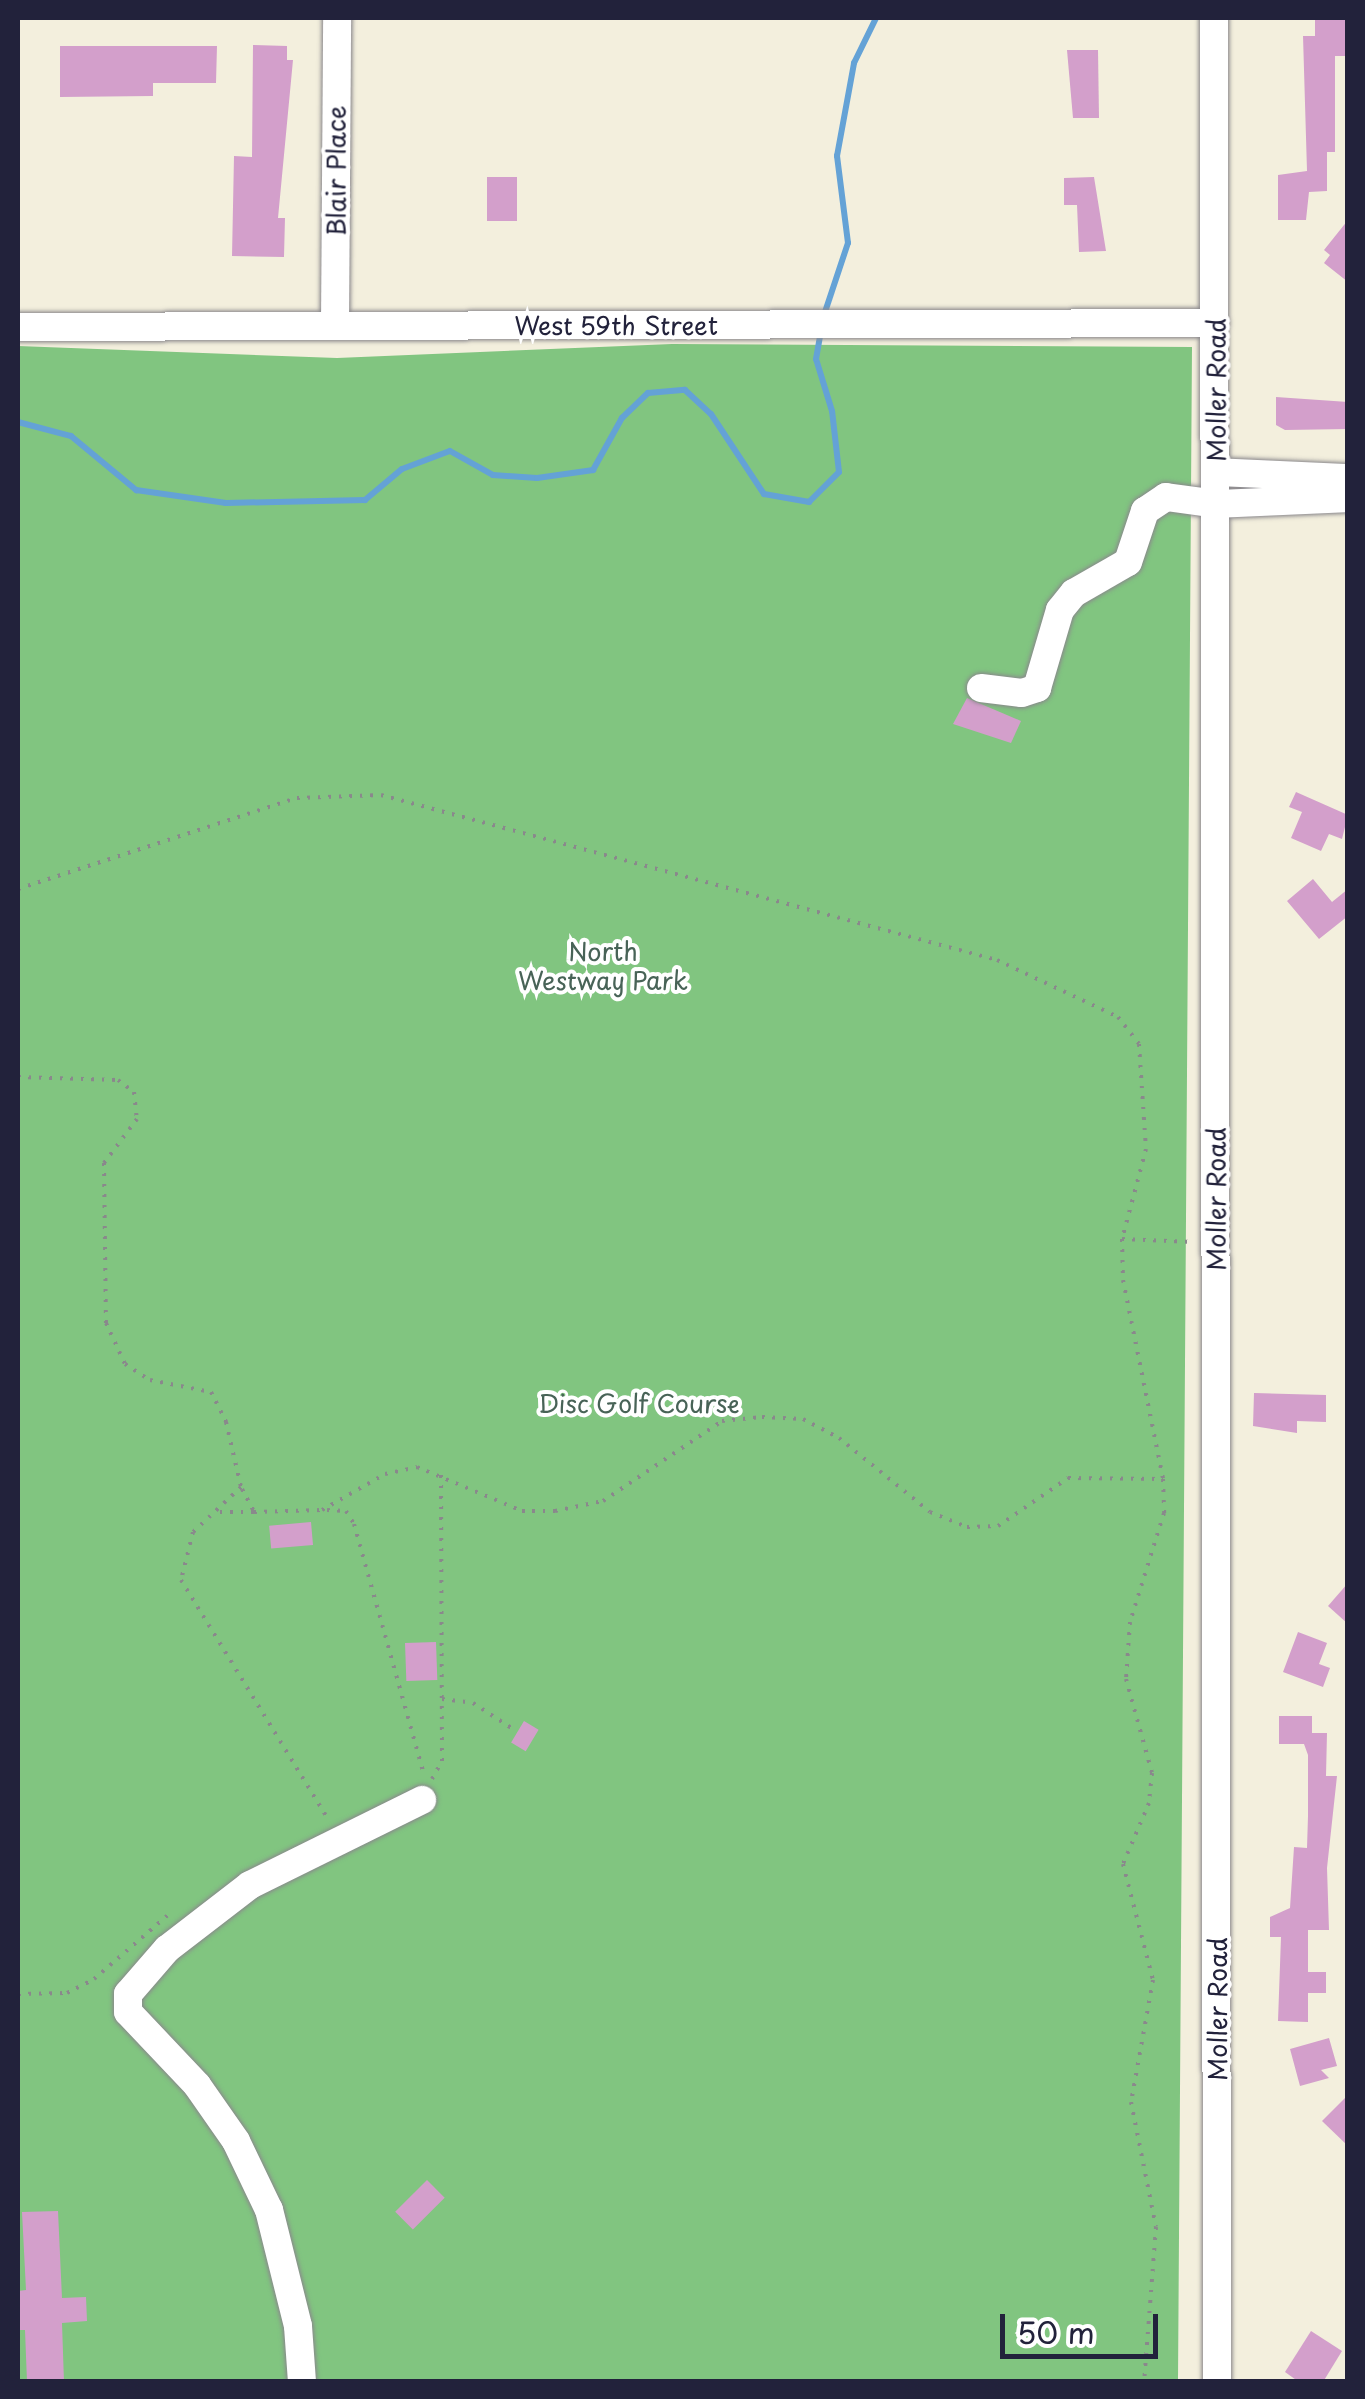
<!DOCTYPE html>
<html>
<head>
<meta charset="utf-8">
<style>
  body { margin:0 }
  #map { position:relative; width:1365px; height:2399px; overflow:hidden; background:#f3efdd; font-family:"Playpen Sans",sans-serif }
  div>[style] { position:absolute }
  .green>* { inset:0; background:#81c580 }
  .stream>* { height:6px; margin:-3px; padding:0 3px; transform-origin:3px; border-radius:3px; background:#64a2d6 }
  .building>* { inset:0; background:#d39fcb; transform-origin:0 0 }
  .path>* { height:4px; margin-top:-2px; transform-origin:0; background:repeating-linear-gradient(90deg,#8a888c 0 2.5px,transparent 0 10.5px) }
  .roads { filter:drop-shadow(0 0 2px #8a888c) drop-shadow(0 0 2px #8a888c) }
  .minor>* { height:28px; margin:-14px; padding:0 14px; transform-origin:14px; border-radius:14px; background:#fff }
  span { translate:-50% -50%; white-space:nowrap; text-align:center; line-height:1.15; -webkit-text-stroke:8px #fff; paint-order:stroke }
  .street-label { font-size:25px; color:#22223b }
  .park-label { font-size:25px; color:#486357 }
  .frame { position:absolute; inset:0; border:20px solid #22223b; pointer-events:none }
  .scale { position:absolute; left:1000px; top:2314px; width:158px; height:45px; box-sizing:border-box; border:5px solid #22223b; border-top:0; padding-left:12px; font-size:30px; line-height:35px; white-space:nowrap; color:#22223b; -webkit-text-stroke:8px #fff; paint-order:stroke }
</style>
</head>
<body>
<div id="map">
  <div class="green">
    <i style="clip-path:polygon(672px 344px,1192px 347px,1178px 2381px,18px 2381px,18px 346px,337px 358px)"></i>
  </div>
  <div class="stream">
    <i style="left:824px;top:315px;width:76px;rotate:-71.6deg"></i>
    <i style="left:848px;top:243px;width:88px;rotate:-97.2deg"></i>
    <i style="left:837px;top:156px;width:95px;rotate:-79.6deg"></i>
    <i style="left:854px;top:63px;width:50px;rotate:-63.9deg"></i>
    <i style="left:18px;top:422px;width:55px;rotate:14.8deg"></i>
    <i style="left:71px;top:436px;width:85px;rotate:39.7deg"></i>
    <i style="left:136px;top:490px;width:91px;rotate:8.2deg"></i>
    <i style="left:226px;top:503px;width:139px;rotate:-1.2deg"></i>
    <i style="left:365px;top:500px;width:48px;rotate:-40deg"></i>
    <i style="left:402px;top:469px;width:51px;rotate:-20.6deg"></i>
    <i style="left:450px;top:451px;width:49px;rotate:29.2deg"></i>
    <i style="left:493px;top:475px;width:44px;rotate:3.9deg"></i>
    <i style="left:537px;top:478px;width:57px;rotate:-8.1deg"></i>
    <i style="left:593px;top:470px;width:60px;rotate:-60.9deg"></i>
    <i style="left:622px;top:418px;width:36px;rotate:-44deg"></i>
    <i style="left:648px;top:393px;width:37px;rotate:-5deg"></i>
    <i style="left:685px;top:390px;width:35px;rotate:43deg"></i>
    <i style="left:711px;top:414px;width:96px;rotate:56.5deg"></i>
    <i style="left:764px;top:494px;width:46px;rotate:10.1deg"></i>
    <i style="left:809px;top:502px;width:42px;rotate:-45deg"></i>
    <i style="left:839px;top:472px;width:61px;rotate:-96.5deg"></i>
    <i style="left:832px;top:411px;width:54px;rotate:-107.1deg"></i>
    <i style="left:816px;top:359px;width:27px;rotate:-80deg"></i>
  </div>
  <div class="building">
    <i style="clip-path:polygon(1315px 18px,1348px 18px,1348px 56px,1335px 56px,1335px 152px,1327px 152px,1327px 191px,1309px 192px,1306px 220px,1278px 220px,1278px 175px,1307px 171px,1303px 36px,1315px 36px)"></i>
    <i style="clip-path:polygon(253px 45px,287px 46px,287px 60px,293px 60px,278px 218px,285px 218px,284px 257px,232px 256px,234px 156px,252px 157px)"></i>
    <i style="clip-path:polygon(60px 46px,217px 46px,216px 83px,153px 83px,153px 96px,60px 97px)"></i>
    <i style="clip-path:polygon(1067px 50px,1098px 50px,1099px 118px,1073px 118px)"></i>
    <i style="left:517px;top:177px;width:44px;height:30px;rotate:90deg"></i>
    <i style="clip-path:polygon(1094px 177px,1106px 251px,1079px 252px,1077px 205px,1064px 205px,1064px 178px)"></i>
    <i style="clip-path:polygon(1348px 220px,1348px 282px,1324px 263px,1330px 255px,1324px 250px)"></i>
    <i style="clip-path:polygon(1276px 397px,1348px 402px,1348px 429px,1285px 430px,1276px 425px)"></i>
    <i style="clip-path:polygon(967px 698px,1021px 721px,1011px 743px,953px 724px)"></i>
    <i style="clip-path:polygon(1296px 792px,1348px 815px,1342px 839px,1329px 834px,1321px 851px,1291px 838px,1302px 812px,1289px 807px)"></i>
    <i style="clip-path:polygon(1313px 879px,1332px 902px,1348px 889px,1348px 916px,1319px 939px,1287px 901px)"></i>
    <i style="clip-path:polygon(1254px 1393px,1326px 1395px,1326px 1422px,1297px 1421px,1297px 1433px,1253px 1426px)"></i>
    <i style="left:311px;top:1522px;width:23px;height:42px;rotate:85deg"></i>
    <i style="clip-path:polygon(1348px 1583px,1348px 1624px,1328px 1606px)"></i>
    <i style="clip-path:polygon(1298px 1632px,1327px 1643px,1319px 1664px,1330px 1668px,1323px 1687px,1283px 1672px)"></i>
    <i style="left:436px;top:1642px;width:38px;height:31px;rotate:88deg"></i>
    <i style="clip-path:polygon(1279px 1716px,1312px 1716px,1312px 1733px,1327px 1733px,1326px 1776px,1337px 1776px,1327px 1868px,1329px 1930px,1308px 1930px,1308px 1972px,1326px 1972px,1326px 1993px,1308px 1993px,1308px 2022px,1278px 2021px,1281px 1937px,1270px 1937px,1270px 1917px,1290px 1908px,1294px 1847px,1307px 1848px,1308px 1816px,1308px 1755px,1304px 1744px,1279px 1744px)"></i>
    <i style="left:524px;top:1721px;width:17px;height:25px;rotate:31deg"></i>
    <i style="clip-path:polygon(1329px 2038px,1337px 2066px,1321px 2070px,1329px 2078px,1300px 2086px,1290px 2049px)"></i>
    <i style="clip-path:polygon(1348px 2095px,1348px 2146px,1322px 2121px)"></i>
    <i style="left:427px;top:2180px;width:25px;height:45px;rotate:45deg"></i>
    <i style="clip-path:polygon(58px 2211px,62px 2298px,86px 2297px,87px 2321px,62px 2323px,64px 2382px,27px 2382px,25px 2330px,18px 2330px,18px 2291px,26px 2290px,22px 2212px)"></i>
    <i style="clip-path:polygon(1311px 2331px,1342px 2351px,1323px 2382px,1299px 2382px,1285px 2372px)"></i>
  </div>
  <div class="path">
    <i style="left:18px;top:889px;width:293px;rotate:-18.1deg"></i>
    <i style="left:297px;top:798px;width:84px;rotate:-2deg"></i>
    <i style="left:381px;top:795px;width:638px;rotate:15deg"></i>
    <i style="left:997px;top:960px;width:134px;rotate:25.2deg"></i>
    <i style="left:1118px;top:1017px;width:34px;rotate:52deg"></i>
    <i style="left:1139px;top:1044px;width:105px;rotate:86.2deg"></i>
    <i style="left:1146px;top:1149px;width:93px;rotate:104.9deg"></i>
    <i style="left:1122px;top:1239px;width:41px;rotate:88.6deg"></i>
    <i style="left:1123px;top:1280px;width:203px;rotate:78.6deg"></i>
    <i style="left:1163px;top:1479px;width:34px;rotate:88deg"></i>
    <i style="left:1164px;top:1513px;width:114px;rotate:107.3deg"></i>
    <i style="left:1130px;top:1622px;width:57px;rotate:94deg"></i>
    <i style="left:1126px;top:1679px;width:98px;rotate:74.5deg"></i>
    <i style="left:1152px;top:1773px;width:30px;rotate:96deg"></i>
    <i style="left:1149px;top:1803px;width:66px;rotate:113.1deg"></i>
    <i style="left:1123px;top:1864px;width:120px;rotate:75.5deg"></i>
    <i style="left:1153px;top:1980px;width:124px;rotate:100.2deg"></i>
    <i style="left:1131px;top:2102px;width:127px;rotate:78.7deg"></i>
    <i style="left:1156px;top:2227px;width:155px;rotate:94.4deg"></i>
    <i style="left:18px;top:1077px;width:100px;rotate:1.7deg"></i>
    <i style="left:118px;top:1080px;width:20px;rotate:37deg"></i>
    <i style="left:134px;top:1092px;width:27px;rotate:84deg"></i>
    <i style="left:137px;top:1119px;width:55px;rotate:126.9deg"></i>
    <i style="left:104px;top:1163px;width:160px;rotate:89.3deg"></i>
    <i style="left:106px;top:1323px;width:45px;rotate:65.1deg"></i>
    <i style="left:125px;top:1364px;width:30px;rotate:33deg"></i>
    <i style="left:150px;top:1380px;width:62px;rotate:11.1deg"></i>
    <i style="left:211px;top:1392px;width:34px;rotate:63deg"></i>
    <i style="left:226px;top:1422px;width:67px;rotate:77deg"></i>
    <i style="left:241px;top:1487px;width:66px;rotate:136.8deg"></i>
    <i style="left:193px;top:1532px;width:49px;rotate:104deg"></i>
    <i style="left:181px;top:1580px;width:283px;rotate:58.4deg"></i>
    <i style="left:1122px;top:1239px;width:71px;rotate:2.4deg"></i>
    <i style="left:242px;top:1489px;width:26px;rotate:62deg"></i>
    <i style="left:254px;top:1512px;width:68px;rotate:-1.7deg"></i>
    <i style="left:322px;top:1510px;width:73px;rotate:-29.7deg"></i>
    <i style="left:385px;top:1474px;width:33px;rotate:-12deg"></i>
    <i style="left:417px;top:1467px;width:114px;rotate:22.7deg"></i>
    <i style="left:522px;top:1511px;width:33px"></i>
    <i style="left:555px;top:1511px;width:49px;rotate:-11.8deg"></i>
    <i style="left:603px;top:1501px;width:143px;rotate:-33.9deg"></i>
    <i style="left:722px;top:1421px;width:40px;rotate:-5.7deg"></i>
    <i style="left:762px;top:1417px;width:41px;rotate:2.8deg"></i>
    <i style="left:803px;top:1419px;width:41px;rotate:27.8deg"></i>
    <i style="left:839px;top:1438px;width:117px;rotate:39.1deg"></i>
    <i style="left:930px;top:1512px;width:40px;rotate:22deg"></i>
    <i style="left:967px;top:1527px;width:31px;rotate:-2deg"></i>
    <i style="left:998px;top:1526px;width:85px;rotate:-34.4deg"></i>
    <i style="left:1068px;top:1478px;width:95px;rotate:0.6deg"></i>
    <i style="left:327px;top:1510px;width:19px;rotate:3deg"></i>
    <i style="left:346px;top:1511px;width:15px;rotate:58deg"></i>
    <i style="left:354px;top:1524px;width:261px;rotate:74.4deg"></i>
    <i style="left:220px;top:1512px;width:34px"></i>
    <i style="left:442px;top:1699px;width:31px;rotate:7deg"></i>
    <i style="left:473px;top:1703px;width:48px;rotate:33deg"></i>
    <i style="left:432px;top:1779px;width:21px;rotate:-61deg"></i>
    <i style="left:442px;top:1761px;width:288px;rotate:-90.2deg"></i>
    <i style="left:18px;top:1994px;width:49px;rotate:-1.2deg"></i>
    <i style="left:67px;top:1993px;width:30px;rotate:-27deg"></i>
    <i style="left:94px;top:1979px;width:99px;rotate:-40.9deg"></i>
  </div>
  <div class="roads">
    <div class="minor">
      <i style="left:1214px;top:18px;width:2364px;rotate:89.93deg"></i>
      <i style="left:335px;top:325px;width:307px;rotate:-89.6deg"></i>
      <i style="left:18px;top:327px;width:1197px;rotate:-0.19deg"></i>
      <i style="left:1216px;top:472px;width:132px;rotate:2.6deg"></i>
      <i style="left:981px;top:688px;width:41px;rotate:7deg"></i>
      <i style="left:1022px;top:693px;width:16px;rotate:-18deg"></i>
      <i style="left:1037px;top:688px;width:81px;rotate:-73.6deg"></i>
      <i style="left:1060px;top:610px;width:22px;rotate:-51deg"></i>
      <i style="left:1074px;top:593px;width:62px;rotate:-29.9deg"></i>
      <i style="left:1128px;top:562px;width:54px;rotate:-71.6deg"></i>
      <i style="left:1145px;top:511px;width:25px;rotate:-34deg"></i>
      <i style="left:1166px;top:497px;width:51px;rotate:7.8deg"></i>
      <i style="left:1217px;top:504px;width:131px;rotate:-2.6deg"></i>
      <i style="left:302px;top:2382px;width:56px;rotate:-94.1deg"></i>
      <i style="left:298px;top:2326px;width:120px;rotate:-104deg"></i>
      <i style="left:269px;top:2210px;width:76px;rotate:-115.6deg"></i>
      <i style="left:236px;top:2141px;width:68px;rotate:-124.9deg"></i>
      <i style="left:197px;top:2085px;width:100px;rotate:-133.4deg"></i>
      <i style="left:128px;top:2012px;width:18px;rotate:-90deg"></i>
      <i style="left:128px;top:1994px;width:60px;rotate:-49.1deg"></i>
      <i style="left:167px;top:1949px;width:105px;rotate:-37.6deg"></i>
      <i style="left:250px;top:1885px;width:192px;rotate:-26.3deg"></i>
    </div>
  </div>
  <div class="street-label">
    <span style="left:336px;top:171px;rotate:-90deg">Blair Place</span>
    <span style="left:616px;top:325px">West 59th Street</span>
    <span style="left:1216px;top:390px;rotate:-90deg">Moller Road</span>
    <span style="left:1216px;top:1199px;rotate:-90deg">Moller Road</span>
    <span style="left:1217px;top:2009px;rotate:-90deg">Moller Road</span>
  </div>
  <div class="park-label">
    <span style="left:603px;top:966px">North<br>Westway Park</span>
    <span style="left:639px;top:1403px">Disc Golf Course</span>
  </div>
  <div class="frame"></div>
  <div class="scale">50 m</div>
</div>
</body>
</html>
